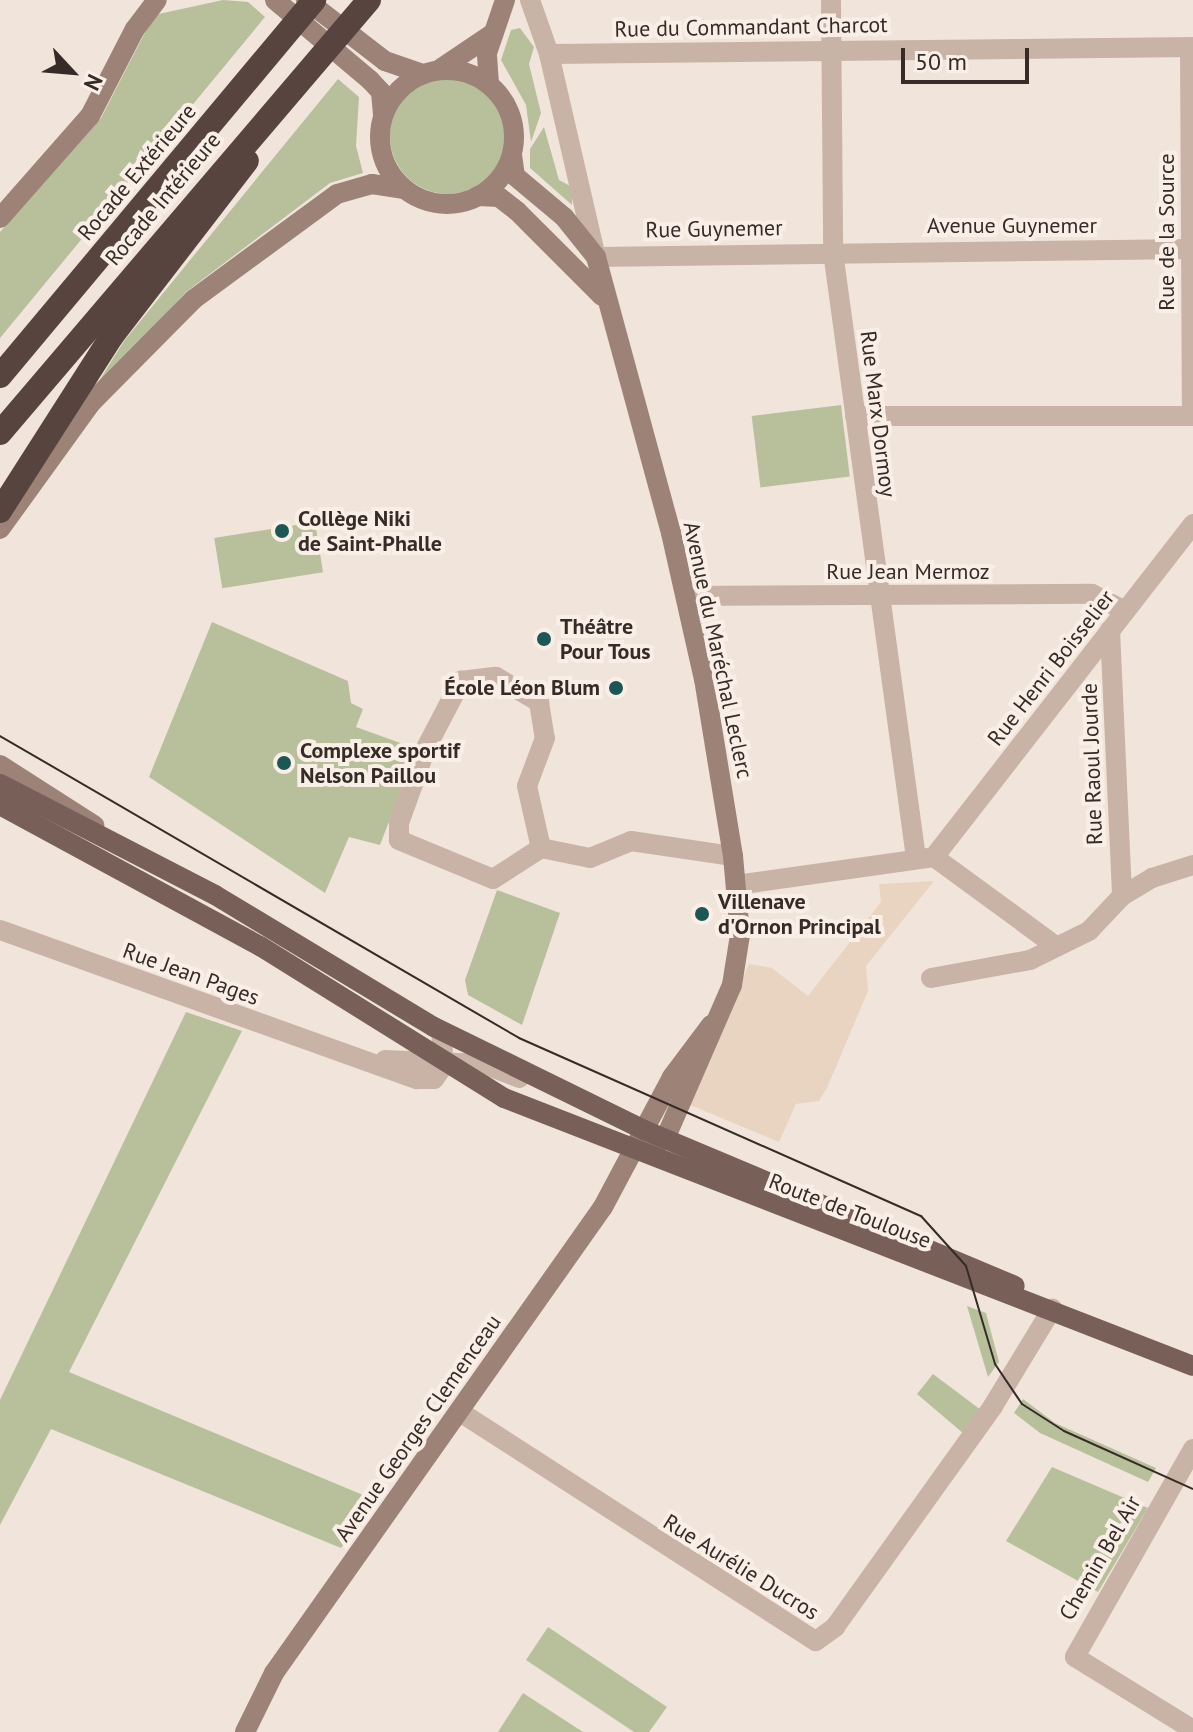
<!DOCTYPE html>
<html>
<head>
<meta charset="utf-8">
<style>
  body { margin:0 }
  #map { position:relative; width:1193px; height:1732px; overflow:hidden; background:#f1e5db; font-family:"PT Sans",sans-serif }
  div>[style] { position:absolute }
  .green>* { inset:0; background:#b7c09b; transform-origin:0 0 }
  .round { border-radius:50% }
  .plaza>* { inset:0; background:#e9d4c2 }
  .street>* { height:20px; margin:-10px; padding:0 10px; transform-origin:10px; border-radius:10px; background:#c9b3a7 }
  .secondary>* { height:20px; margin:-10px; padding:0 10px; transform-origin:10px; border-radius:10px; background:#9d8278 }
  .secondary>.ring { margin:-10px; padding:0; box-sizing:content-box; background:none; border:20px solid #9d8278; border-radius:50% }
  .primary>* { height:20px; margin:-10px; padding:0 10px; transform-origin:10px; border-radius:10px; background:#786059 }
  .highway>* { height:24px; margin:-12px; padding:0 12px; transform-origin:12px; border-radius:12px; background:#57443f }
  .tram>* { height:2px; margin:-1px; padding:0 1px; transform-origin:1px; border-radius:1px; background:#362b27 }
  .dots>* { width:22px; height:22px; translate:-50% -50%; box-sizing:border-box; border:4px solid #f9efe7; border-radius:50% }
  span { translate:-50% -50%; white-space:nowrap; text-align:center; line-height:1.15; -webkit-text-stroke:8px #f9efe7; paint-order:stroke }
  .street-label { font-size:22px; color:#362b27 }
  .poi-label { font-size:22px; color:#362b27; font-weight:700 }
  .left { translate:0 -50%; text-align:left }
  .right { translate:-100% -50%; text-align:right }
  .north { position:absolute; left:32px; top:32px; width:80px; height:80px; -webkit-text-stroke:6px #f9efe7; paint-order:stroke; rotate:116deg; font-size:22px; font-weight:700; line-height:32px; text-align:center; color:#362b27 }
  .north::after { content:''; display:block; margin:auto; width:28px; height:36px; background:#362b27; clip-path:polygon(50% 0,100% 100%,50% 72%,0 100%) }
  .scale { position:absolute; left:901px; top:48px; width:128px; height:36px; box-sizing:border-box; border:4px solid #362b27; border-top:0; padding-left:10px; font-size:24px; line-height:28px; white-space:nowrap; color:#362b27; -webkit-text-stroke:6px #f9efe7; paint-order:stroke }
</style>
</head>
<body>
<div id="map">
  <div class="green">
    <i style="clip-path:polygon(223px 0,248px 2px,265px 17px,0 338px,0 232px,101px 118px,154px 15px)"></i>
    <i style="clip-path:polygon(520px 28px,534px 47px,529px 64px,541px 113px,531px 142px,526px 105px,501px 60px,511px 30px)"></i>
    <i class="round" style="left:390px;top:78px;width:116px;height:116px"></i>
    <i style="clip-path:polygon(338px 79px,359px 97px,356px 146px,363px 173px,330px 183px,186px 292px,86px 402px,124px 341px)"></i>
    <i style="clip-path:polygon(544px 127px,559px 180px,572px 187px,572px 205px,530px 168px,530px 149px)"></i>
    <i style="left:841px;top:405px;width:72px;height:90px;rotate:83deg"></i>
    <i style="left:315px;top:522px;width:51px;height:102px;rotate:81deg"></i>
    <i style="clip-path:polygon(212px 622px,348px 681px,351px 703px,363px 709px,356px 727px,417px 749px,380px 845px,349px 837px,325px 893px,149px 777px)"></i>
    <i style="clip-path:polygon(497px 890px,560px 913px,522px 1025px,468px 995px,465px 980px)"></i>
    <i style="clip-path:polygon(186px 1012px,242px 1031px,69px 1372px,375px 1500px,341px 1548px,51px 1429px,0 1525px,0 1400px)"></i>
    <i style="clip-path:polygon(967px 1306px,986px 1313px,999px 1362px,988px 1377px)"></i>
    <i style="clip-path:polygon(933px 1374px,981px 1410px,964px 1434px,917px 1394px)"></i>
    <i style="clip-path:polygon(1023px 1399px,1055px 1423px,1156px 1468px,1148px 1482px,1040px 1433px,1014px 1413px)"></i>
    <i style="clip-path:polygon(1052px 1467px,1148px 1508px,1098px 1592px,1006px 1541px)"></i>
    <i style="clip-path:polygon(548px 1627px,667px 1707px,649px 1732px,634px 1732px,526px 1660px)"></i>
    <i style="clip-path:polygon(523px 1693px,583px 1732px,498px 1732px)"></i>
  </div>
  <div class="plaza">
    <i style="clip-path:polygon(934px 881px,866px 966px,868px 991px,827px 1088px,819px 1101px,796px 1104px,779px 1142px,688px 1104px,749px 964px,772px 968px,808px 996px,881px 902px,879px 884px)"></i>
  </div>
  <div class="street">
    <i style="left:530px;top:0;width:57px;rotate:70.6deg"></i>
    <i style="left:549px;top:54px;width:208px;rotate:77deg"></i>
    <i style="left:596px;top:257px;width:595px;rotate:-0.77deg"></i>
    <i style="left:831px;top:0;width:252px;rotate:89.5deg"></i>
    <i style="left:833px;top:252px;width:612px;rotate:82.2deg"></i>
    <i style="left:1190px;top:47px;width:369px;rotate:89.7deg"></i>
    <i style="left:549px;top:54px;width:644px;rotate:-0.62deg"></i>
    <i style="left:855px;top:416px;width:338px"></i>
    <i style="left:686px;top:596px;width:406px;rotate:-0.3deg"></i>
    <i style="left:1092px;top:594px;width:37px;rotate:27deg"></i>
    <i style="left:1110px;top:630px;width:266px;rotate:87.4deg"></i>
    <i style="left:541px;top:848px;width:57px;rotate:147.1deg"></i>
    <i style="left:493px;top:879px;width:102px;rotate:-157.5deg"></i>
    <i style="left:399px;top:840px;width:17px;rotate:-90deg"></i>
    <i style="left:399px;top:823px;width:80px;rotate:-70.2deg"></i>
    <i style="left:426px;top:748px;width:76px;rotate:-62.4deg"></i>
    <i style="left:461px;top:681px;width:35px;rotate:-7deg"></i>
    <i style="left:496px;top:677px;width:50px;rotate:30.2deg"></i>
    <i style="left:539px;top:702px;width:36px;rotate:81deg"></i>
    <i style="left:545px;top:738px;width:51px;rotate:110.6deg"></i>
    <i style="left:527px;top:786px;width:64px;rotate:77.3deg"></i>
    <i style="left:541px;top:848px;width:50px;rotate:11.5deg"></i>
    <i style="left:590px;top:858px;width:44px;rotate:-22.5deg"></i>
    <i style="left:631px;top:841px;width:103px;rotate:8.4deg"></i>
    <i style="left:934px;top:857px;width:422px;rotate:-52.1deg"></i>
    <i style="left:736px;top:885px;width:200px;rotate:-8deg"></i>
    <i style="left:934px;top:857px;width:147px;rotate:36.2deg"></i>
    <i style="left:0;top:930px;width:443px;rotate:19.7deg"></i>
    <i style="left:417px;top:1079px;width:17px"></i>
    <i style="left:434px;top:1079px;width:17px;rotate:-54deg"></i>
    <i style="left:444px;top:1065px;width:34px;rotate:-95deg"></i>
    <i style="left:931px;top:978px;width:101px;rotate:-10.3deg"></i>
    <i style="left:1030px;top:960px;width:66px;rotate:-26.2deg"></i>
    <i style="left:1089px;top:931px;width:48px;rotate:-46.7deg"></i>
    <i style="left:1122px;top:896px;width:35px;rotate:-31deg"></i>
    <i style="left:1152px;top:878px;width:43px;rotate:-17.6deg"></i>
    <i style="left:385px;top:1060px;width:98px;rotate:2.3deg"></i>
    <i style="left:483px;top:1064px;width:39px;rotate:21deg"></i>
    <i style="left:460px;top:1412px;width:423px;rotate:32.8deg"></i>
    <i style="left:816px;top:1641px;width:24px;rotate:-36deg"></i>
    <i style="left:835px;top:1627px;width:272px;rotate:-54.4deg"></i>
    <i style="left:993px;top:1406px;width:114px;rotate:-58.7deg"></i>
    <i style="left:1193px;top:1449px;width:239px;rotate:119.6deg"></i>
    <i style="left:1075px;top:1657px;width:139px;rotate:31.7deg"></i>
  </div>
  <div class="secondary">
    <i style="left:275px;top:0;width:124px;rotate:40.1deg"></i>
    <i style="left:370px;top:80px;width:16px;rotate:47deg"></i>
    <i style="left:381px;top:92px;width:23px;rotate:85deg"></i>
    <i style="left:306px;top:0;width:100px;rotate:37.7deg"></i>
    <i style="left:385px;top:61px;width:39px;rotate:19deg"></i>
    <i style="left:440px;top:69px;width:63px;rotate:-33.9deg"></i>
    <i class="ring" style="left:380px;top:70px;width:114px;height:114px"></i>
    <i style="left:489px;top:84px;width:31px;rotate:-94deg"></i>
    <i style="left:487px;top:53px;width:56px;rotate:-71.2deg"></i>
    <i style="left:512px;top:155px;width:21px;rotate:82deg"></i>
    <i style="left:515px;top:176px;width:64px;rotate:39.9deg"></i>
    <i style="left:564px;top:217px;width:51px;rotate:51.3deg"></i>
    <i style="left:596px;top:257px;width:286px;rotate:74.8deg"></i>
    <i style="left:671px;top:533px;width:150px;rotate:77.3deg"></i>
    <i style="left:704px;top:679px;width:179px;rotate:80.7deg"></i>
    <i style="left:733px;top:856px;width:79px;rotate:84.9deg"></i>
    <i style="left:740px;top:935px;width:51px;rotate:99.1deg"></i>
    <i style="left:732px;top:985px;width:168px;rotate:113.5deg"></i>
    <i style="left:665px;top:1139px;width:15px;rotate:157deg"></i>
    <i style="left:478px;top:196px;width:21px;rotate:3deg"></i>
    <i style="left:499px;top:197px;width:23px;rotate:38deg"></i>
    <i style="left:517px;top:211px;width:120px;rotate:45deg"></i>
    <i style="left:0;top:218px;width:136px;rotate:-48.6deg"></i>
    <i style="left:90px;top:116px;width:98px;rotate:-62.7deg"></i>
    <i style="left:135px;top:29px;width:36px;rotate:-53deg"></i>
    <i style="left:0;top:529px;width:155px;rotate:-54.2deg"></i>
    <i style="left:91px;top:403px;width:146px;rotate:-45.3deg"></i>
    <i style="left:194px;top:299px;width:177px;rotate:-36.3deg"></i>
    <i style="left:337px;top:194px;width:36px;rotate:-16deg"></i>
    <i style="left:372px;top:184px;width:31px;rotate:9deg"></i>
    <i style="left:0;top:765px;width:112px;rotate:32.6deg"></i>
    <i style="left:245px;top:1732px;width:66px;rotate:-63.8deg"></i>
    <i style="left:274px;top:1673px;width:570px;rotate:-54.78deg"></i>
    <i style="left:603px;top:1207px;width:147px;rotate:-62deg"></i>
    <i style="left:672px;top:1077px;width:65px;rotate:-53.1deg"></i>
  </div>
  <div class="primary">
    <i style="left:0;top:784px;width:242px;rotate:27.3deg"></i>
    <i style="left:215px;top:895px;width:256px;rotate:31.1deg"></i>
    <i style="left:434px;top:1027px;width:234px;rotate:26.1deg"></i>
    <i style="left:644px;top:1130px;width:402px;rotate:22.8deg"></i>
    <i style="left:0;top:805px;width:296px;rotate:28.5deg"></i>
    <i style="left:260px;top:946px;width:287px;rotate:31.9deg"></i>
    <i style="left:504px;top:1098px;width:739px;rotate:21.25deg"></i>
  </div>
  <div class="highway">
    <i style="left:0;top:376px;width:490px;rotate:-50.1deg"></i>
    <i style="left:0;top:433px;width:569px;rotate:-49.56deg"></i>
    <i style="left:0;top:511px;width:208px;rotate:-57.4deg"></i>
    <i style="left:112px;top:336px;width:221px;rotate:-52.4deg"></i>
  </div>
  <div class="tram">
    <i style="left:0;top:736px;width:600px;rotate:30.19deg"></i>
    <i style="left:519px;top:1038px;width:440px;rotate:23.9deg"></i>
    <i style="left:921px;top:1216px;width:67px;rotate:48deg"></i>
    <i style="left:966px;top:1266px;width:102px;rotate:73.5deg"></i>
    <i style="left:995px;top:1364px;width:48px;rotate:56deg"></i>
    <i style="left:1022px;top:1404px;width:50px;rotate:32.7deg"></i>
    <i style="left:1064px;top:1431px;width:141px;rotate:24.2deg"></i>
  </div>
  <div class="dots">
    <i style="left:282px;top:531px;background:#1d5755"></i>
    <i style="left:544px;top:639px;background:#1d5755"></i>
    <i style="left:616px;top:688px;background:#1d5755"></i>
    <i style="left:284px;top:763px;background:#1d5755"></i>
    <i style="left:702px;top:914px;background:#1d5755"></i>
  </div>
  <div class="street-label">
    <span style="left:751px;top:27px;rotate:-1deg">Rue du Commandant Charcot</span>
    <span style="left:137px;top:172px;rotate:-50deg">Rocade Extérieure</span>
    <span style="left:163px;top:199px;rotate:-50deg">Rocade Intérieure</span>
    <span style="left:1012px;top:226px">Avenue Guynemer</span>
    <span style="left:714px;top:229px;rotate:-1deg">Rue Guynemer</span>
    <span style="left:1167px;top:232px;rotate:-90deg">Rue de la Source</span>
    <span style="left:878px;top:414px;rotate:83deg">Rue Marx Dormoy</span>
    <span style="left:908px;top:572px">Rue Jean Mermoz</span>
    <span style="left:718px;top:650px;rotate:78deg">Avenue du Maréchal Leclerc</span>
    <span style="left:1051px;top:668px;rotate:-52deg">Rue Henri Boisselier</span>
    <span style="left:1092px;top:764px;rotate:-92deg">Rue Raoul Jourde</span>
    <span style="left:191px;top:974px;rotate:20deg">Rue Jean Pages</span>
    <span style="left:850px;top:1211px;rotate:21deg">Route de Toulouse</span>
    <span style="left:418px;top:1428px;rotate:-55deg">Avenue Georges Clemenceau</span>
    <span style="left:1100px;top:1558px;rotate:-60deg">Chemin Bel Air</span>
    <span style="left:741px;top:1567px;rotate:32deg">Rue Aurélie Ducros</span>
  </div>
  <div class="poi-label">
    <span class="left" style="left:298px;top:531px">Collège Niki<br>de Saint-Phalle</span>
    <span class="left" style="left:560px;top:639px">Théâtre<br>Pour Tous</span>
    <span class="right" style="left:600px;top:688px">École Léon Blum</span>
    <span class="left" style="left:300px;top:763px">Complexe sportif<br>Nelson Paillou</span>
    <span class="left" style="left:718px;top:914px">Villenave<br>d'Ornon Principal</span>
  </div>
  <div class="north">N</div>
  <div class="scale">50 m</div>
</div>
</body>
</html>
